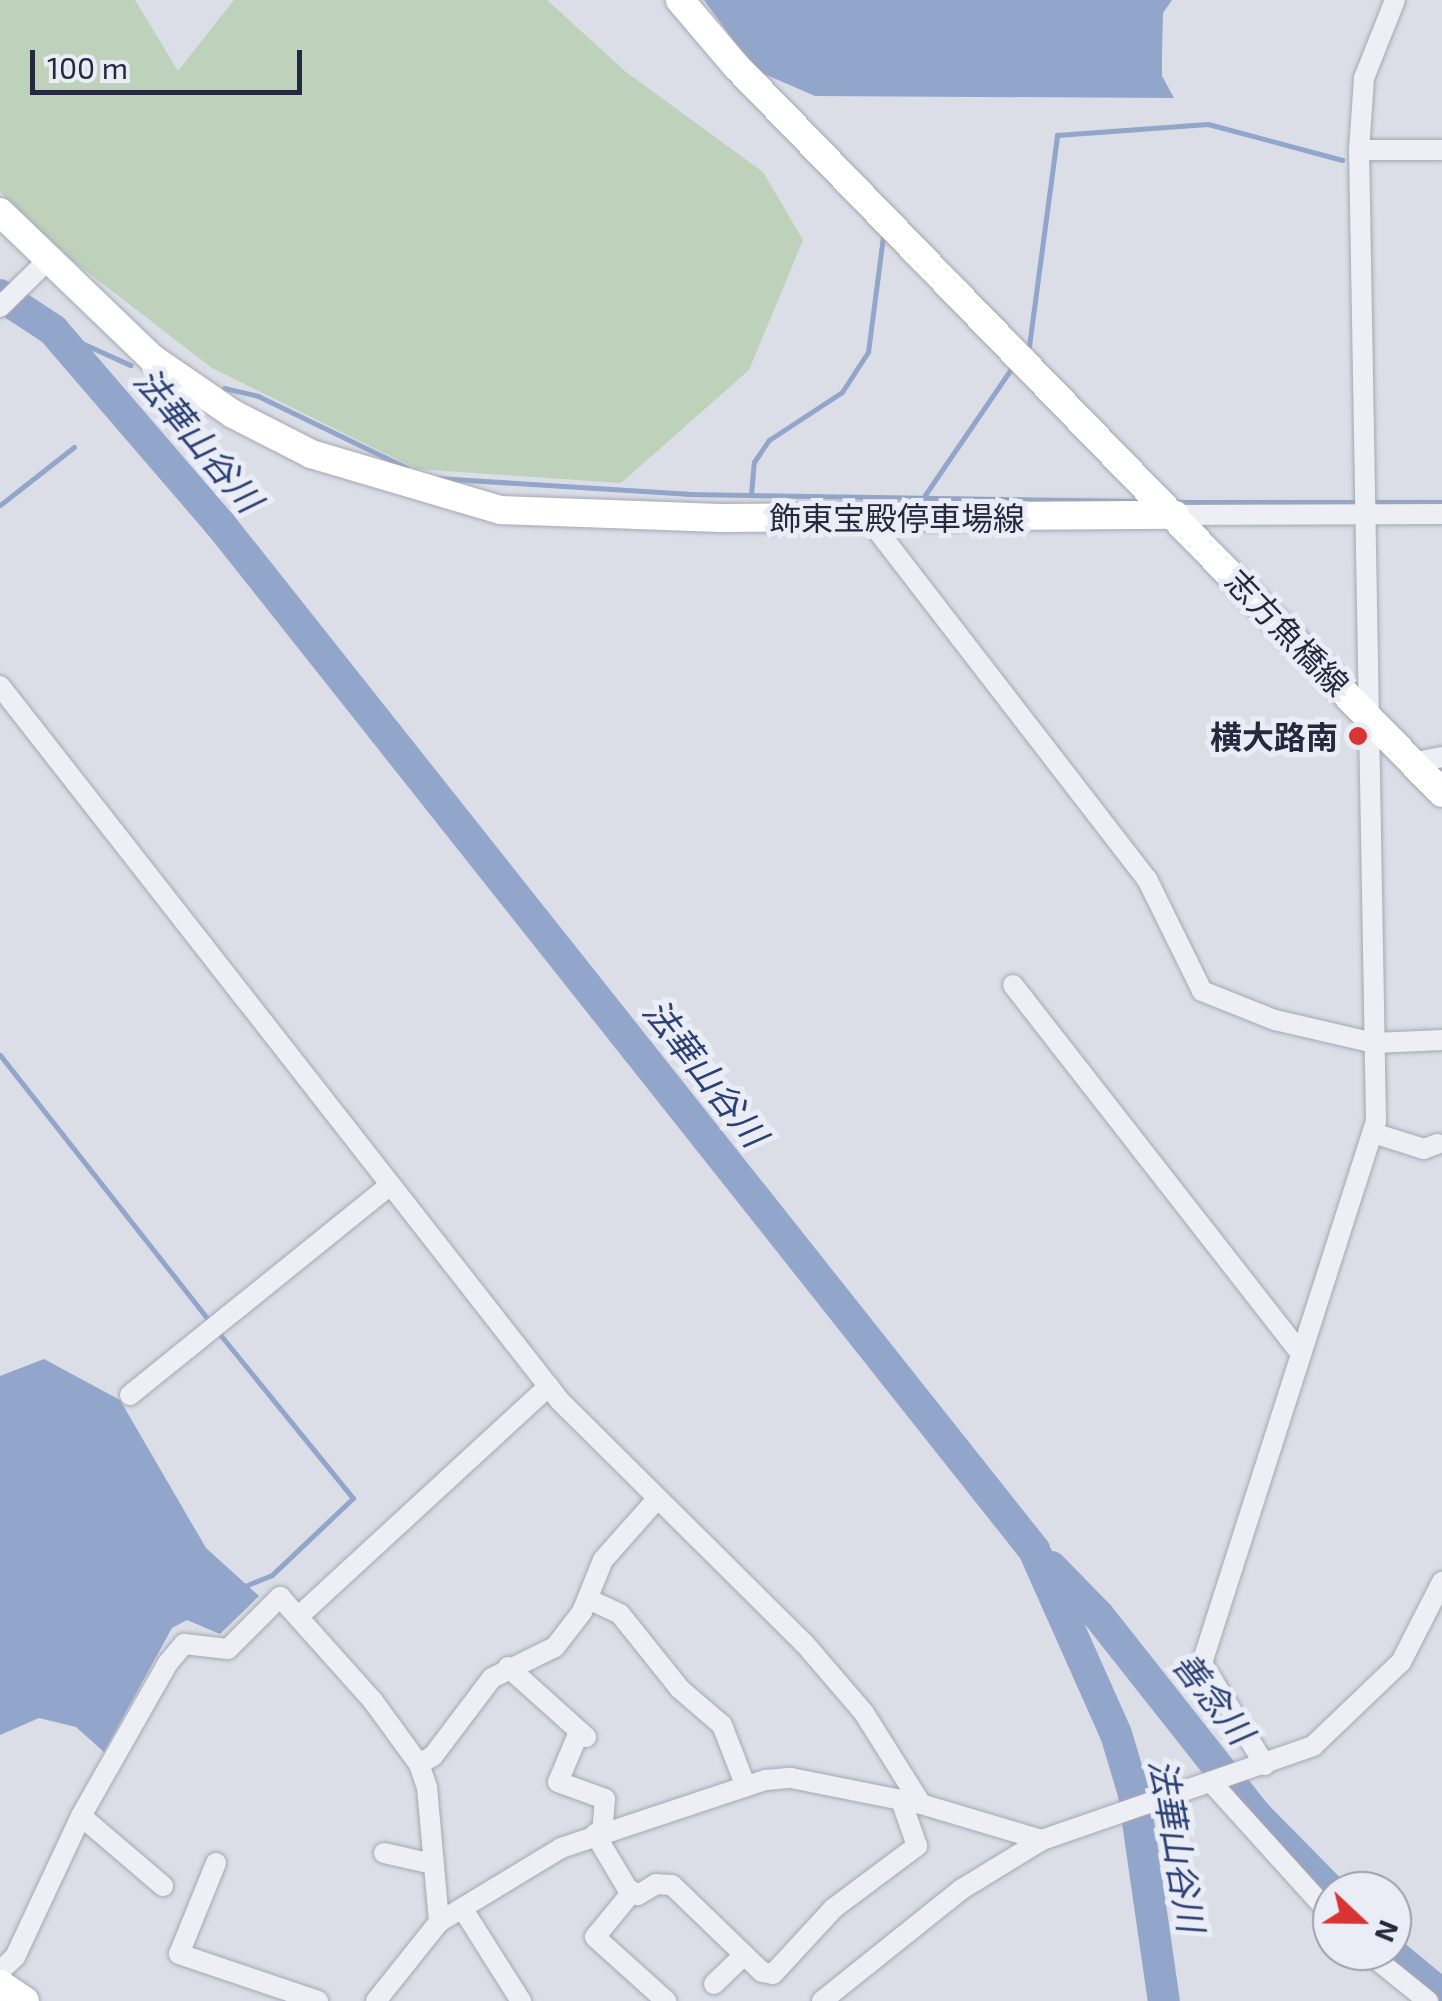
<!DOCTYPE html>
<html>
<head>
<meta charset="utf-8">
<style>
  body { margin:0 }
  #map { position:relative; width:1442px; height:2001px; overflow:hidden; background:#dbdee7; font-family:"Exo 2","Noto Sans JP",sans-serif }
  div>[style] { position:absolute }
  .green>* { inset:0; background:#bdd1bb }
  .water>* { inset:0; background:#92a5ca }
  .stream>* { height:5px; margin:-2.5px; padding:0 2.5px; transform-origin:2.5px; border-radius:2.5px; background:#92a5ca }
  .river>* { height:32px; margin:-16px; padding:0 16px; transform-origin:16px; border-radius:16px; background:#92a5ca }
  .roads { filter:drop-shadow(0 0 2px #a4a8b4) drop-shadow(0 0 2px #a4a8b4) }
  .minor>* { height:20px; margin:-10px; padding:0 10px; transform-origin:10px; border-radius:10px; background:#eeeff5 }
  .major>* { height:28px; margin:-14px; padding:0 14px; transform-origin:14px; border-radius:14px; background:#fff }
  .dots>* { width:28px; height:28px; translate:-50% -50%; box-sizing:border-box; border:5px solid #eaedf5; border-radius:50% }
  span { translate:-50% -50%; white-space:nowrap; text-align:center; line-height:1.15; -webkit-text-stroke:10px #eaedf5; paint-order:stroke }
  .street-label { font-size:32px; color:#24293e }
  .poi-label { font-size:32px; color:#24293e; font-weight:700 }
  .right { translate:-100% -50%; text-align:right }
  .water-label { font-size:35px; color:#2b4074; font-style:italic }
  .north { position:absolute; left:1312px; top:1871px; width:100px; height:100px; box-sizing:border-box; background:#eaedf5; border:2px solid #9b9fac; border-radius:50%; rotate:112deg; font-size:28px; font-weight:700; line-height:40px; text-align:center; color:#24293e }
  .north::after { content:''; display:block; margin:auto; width:35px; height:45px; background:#d83433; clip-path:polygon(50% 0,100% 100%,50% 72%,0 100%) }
  .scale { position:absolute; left:30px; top:50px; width:272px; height:45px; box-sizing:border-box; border:5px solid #24293e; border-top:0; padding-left:12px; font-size:30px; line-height:35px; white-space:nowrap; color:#24293e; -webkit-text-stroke:8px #eaedf5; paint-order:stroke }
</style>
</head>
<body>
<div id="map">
  <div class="green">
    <i style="clip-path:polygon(0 0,135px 0,178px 71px,234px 0,547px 0,626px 72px,763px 172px,803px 240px,749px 370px,621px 483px,416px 469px,212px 368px,73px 261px,0 192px)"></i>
  </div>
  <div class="water">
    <i style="clip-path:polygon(704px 0,1172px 0,1163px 13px,1162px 54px,1162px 76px,1174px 98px,815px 96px,755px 70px)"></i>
    <i style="clip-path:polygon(44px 1359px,120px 1400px,206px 1548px,259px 1596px,220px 1634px,187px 1620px,172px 1628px,104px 1752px,76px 1727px,39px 1718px,0 1735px,0 1376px)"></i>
  </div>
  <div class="stream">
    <i style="left:53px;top:330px;width:85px;rotate:24.4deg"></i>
    <i style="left:1029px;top:346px;width:213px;rotate:-82.4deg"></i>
    <i style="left:1057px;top:135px;width:151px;rotate:-4.2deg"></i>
    <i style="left:1208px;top:124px;width:139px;rotate:15deg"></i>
    <i style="left:224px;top:388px;width:35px;rotate:13deg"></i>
    <i style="left:258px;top:396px;width:165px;rotate:25.8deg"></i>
    <i style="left:436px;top:478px;width:252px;rotate:3.6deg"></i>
    <i style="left:687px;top:494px;width:457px;rotate:0.9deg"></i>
    <i style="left:751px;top:494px;width:32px;rotate:-85deg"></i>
    <i style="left:754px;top:462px;width:27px;rotate:-56deg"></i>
    <i style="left:769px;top:440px;width:87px;rotate:-33.3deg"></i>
    <i style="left:842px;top:392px;width:48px;rotate:-57deg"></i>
    <i style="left:868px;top:352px;width:117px;rotate:-82.6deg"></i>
    <i style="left:925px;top:495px;width:156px;rotate:-55.7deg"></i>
    <i style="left:1175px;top:502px;width:184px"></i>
    <i style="left:1370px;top:502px;width:72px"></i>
    <i style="left:0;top:505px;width:94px;rotate:-38.1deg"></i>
    <i style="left:0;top:1055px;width:342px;rotate:51.8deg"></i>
    <i style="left:218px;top:1332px;width:214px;rotate:50.9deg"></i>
    <i style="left:353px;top:1498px;width:112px;rotate:136.5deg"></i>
    <i style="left:272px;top:1575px;width:35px;rotate:158deg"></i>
  </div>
  <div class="river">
    <i style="left:0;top:295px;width:64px;rotate:33.4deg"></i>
    <i style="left:53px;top:330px;width:256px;rotate:49.3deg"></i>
    <i style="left:220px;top:524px;width:1310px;rotate:51.57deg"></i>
    <i style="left:1034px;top:1550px;width:201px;rotate:66deg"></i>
    <i style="left:1116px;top:1734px;width:63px;rotate:73.3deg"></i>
    <i style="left:1134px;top:1794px;width:209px;rotate:81.8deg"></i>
    <i style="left:1051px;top:1567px;width:67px;rotate:45.6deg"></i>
    <i style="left:1098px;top:1615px;width:255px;rotate:51.7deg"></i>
    <i style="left:1256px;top:1815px;width:108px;rotate:45.4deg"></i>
    <i style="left:1389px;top:1951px;width:69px;rotate:39.7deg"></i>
  </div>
  <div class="roads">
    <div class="minor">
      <i style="left:1359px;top:150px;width:83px"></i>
      <i style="left:0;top:307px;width:67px;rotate:-44.4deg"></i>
      <i style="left:1175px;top:515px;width:267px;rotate:-0.2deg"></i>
      <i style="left:867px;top:517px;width:458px;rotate:52.3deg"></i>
      <i style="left:1147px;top:879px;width:125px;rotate:63.8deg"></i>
      <i style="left:1202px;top:991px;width:79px;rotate:21.7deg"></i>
      <i style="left:1275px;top:1020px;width:103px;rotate:13deg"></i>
      <i style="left:1375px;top:1043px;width:67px;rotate:-2.6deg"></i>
      <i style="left:0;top:686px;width:908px;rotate:51.93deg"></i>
      <i style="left:560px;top:1401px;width:344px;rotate:44.8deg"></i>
      <i style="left:804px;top:1643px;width:92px;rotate:49.4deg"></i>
      <i style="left:864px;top:1713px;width:107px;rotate:57.9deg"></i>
      <i style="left:1412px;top:763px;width:31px;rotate:-11deg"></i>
      <i style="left:1013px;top:985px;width:463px;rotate:52deg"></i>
      <i style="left:1373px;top:1133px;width:53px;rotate:17.4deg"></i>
      <i style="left:1424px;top:1149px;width:14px;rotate:-21deg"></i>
      <i style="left:130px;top:1395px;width:334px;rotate:-38.9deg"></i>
      <i style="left:588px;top:1599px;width:35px;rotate:25deg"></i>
      <i style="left:620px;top:1614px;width:96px;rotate:51.3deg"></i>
      <i style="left:680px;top:1689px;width:55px;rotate:40.6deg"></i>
      <i style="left:722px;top:1725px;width:66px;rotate:68.8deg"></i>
      <i style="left:300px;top:1615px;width:338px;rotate:-42.6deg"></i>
      <i style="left:508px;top:1667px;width:105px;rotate:41.9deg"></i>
      <i style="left:579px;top:1732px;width:54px;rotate:112.8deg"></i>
      <i style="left:558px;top:1782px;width:50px;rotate:19.9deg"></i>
      <i style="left:605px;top:1799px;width:32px;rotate:95deg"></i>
      <i style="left:419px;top:1764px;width:16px;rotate:-30deg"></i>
      <i style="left:433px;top:1756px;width:98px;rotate:-52.9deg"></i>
      <i style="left:492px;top:1678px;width:70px;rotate:-26.2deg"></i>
      <i style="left:555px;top:1647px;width:44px;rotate:-52.4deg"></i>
      <i style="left:582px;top:1612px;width:56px;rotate:-68deg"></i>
      <i style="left:603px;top:1560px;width:81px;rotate:-48.5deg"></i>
      <i style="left:1265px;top:1765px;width:120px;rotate:-121.7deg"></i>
      <i style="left:1202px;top:1663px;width:569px;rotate:-72.2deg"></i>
      <i style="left:1376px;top:1121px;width:971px;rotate:-91deg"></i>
      <i style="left:1359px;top:150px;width:72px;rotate:-86deg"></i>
      <i style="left:1364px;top:78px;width:84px;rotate:-68.3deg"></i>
      <i style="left:1211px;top:1782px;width:181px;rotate:47.9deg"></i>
      <i style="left:81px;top:1816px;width:108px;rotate:40.5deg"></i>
      <i style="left:595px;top:1834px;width:63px;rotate:59.3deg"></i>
      <i style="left:627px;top:1888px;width:13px;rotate:32deg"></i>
      <i style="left:638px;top:1895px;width:21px;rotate:-31deg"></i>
      <i style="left:656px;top:1884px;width:16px;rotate:4deg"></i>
      <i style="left:672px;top:1885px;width:125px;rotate:44deg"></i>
      <i style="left:762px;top:1972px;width:11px;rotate:10deg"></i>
      <i style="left:773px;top:1974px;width:90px;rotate:-47.3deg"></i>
      <i style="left:834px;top:1908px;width:104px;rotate:-36.8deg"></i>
      <i style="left:917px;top:1846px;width:49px;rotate:-109.2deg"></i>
      <i style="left:384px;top:1853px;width:50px;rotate:12.7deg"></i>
      <i style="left:216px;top:1863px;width:98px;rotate:112.1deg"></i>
      <i style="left:179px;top:1954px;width:147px;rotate:18.7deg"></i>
      <i style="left:632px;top:1892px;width:58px;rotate:129.4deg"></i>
      <i style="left:595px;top:1937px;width:96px;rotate:42deg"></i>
      <i style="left:464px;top:1911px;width:107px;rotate:57.7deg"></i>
      <i style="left:1366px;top:1951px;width:80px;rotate:38.9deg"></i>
      <i style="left:0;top:1971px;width:21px;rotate:-43deg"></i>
      <i style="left:15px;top:1957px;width:156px;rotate:-64.9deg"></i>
      <i style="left:81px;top:1816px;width:176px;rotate:-60.4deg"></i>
      <i style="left:168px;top:1663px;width:25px;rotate:-50deg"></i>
      <i style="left:184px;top:1644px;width:44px;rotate:6.5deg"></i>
      <i style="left:228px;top:1649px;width:74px;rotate:-45deg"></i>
      <i style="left:280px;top:1597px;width:140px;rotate:48.2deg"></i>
      <i style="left:373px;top:1701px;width:78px;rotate:53.9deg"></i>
      <i style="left:419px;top:1764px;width:24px;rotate:71deg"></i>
      <i style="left:427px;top:1787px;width:136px;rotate:84.9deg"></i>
      <i style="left:714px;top:1984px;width:42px;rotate:-44deg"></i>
      <i style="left:376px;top:2001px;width:101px;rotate:-51.4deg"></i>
      <i style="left:439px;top:1922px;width:143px;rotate:-31.2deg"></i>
      <i style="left:561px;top:1848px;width:216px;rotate:-18.4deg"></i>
      <i style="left:766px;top:1780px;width:25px;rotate:-5deg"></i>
      <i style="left:791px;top:1778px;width:133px;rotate:11.3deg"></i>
      <i style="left:921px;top:1804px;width:126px;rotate:16.6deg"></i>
      <i style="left:822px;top:2001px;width:179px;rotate:-38.7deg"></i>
      <i style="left:962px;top:1889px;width:94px;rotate:-31.5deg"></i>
      <i style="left:1042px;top:1840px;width:287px;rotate:-19.1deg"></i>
      <i style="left:1313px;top:1746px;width:122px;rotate:-43.7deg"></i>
      <i style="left:1401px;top:1662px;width:90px;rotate:-62.9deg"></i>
    </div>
    <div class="major">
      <i style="left:680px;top:0;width:87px;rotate:49.7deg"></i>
      <i style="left:736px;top:66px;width:1013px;rotate:45.84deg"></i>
      <i style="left:0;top:212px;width:212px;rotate:43.9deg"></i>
      <i style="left:153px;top:359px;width:97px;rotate:34.5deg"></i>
      <i style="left:233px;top:414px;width:88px;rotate:27.1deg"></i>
      <i style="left:311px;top:454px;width:197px;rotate:16.5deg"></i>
      <i style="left:500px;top:510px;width:220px;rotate:2.1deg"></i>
      <i style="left:720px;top:518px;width:455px;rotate:-0.4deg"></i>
      <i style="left:0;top:1984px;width:30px;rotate:34deg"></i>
    </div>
  </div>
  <div class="dots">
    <i style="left:1358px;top:736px;background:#d83433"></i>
  </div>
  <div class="street-label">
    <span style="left:897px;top:517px">飾東宝殿停車場線</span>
    <span style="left:1288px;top:632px;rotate:46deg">志方魚橋線</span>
  </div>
  <div class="poi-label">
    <span class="right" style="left:1338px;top:736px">横大路南</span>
  </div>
  <div class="water-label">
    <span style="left:199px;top:439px;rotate:50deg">法華山谷川</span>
    <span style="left:706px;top:1072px;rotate:52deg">法華山谷川</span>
    <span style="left:1214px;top:1697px;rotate:52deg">善念川</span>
    <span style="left:1178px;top:1845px;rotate:80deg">法華山谷川</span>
  </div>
  <div class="north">N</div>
  <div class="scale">100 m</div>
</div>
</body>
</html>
